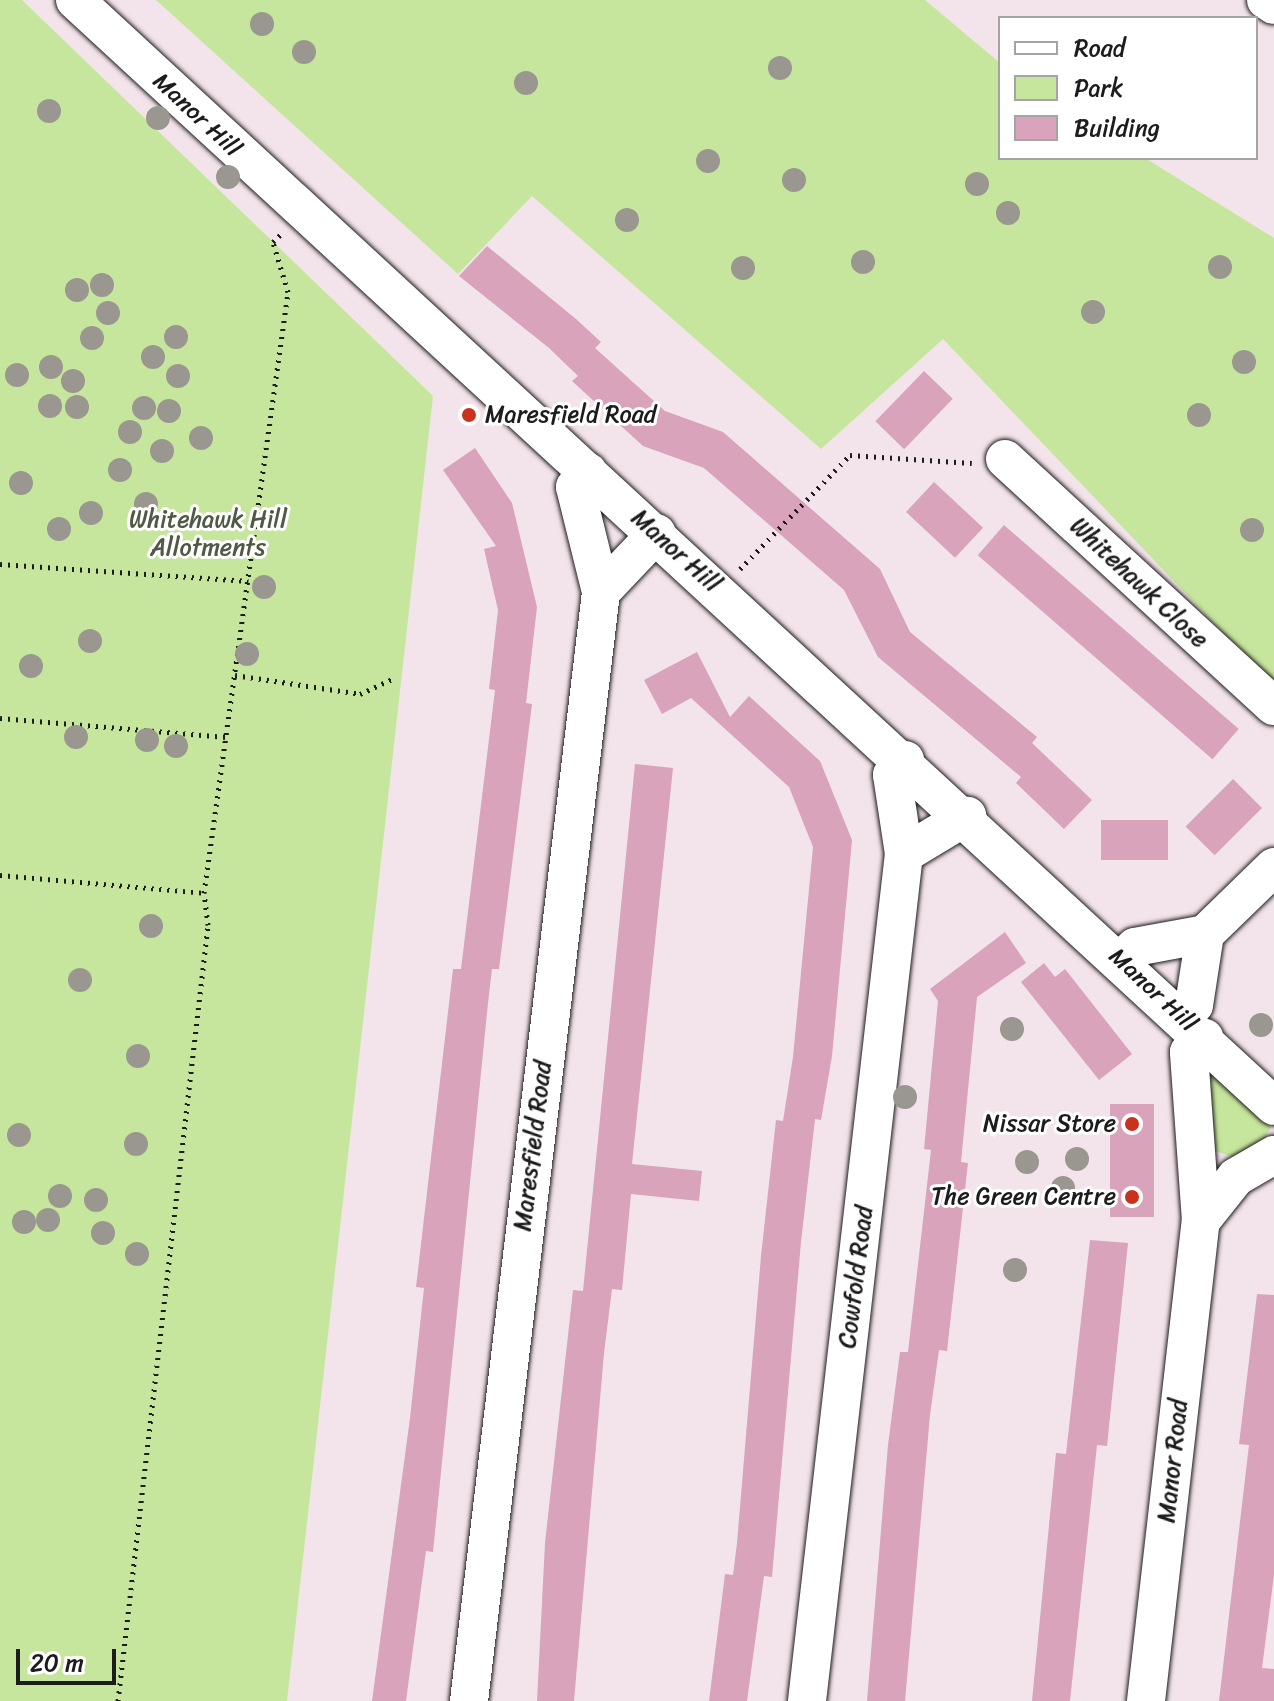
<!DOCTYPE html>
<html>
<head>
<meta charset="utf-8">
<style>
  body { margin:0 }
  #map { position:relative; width:1274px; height:1701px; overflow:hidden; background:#f3e3eb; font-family:Sriracha,sans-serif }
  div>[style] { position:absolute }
  .green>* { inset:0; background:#c7e69d }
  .building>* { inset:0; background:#d8a3bb; transform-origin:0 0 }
  .path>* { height:5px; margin-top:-2.5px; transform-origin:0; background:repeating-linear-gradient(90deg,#1c1c1c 0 2px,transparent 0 8px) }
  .roads { filter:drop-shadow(0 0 2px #1c1c1c) drop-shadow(0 0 2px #1c1c1c) }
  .minor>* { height:38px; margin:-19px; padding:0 19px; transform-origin:19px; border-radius:19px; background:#fff }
  .trees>* { width:24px; height:24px; margin:-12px; border-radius:50%; background:#99978f }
  .dots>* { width:22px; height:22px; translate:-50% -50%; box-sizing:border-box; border:4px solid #fff; border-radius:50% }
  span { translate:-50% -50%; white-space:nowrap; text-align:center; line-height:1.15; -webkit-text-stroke:6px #fff; paint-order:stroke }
  .street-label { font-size:24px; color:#1c1c1c }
  .poi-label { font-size:24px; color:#1c1c1c }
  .left { translate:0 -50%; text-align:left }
  .right { translate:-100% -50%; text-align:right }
  .park-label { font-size:24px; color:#4f5943 }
  .legend { position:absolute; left:998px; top:16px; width:260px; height:144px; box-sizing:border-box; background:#fff; border:2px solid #a4a4a4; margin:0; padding:10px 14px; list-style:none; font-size:24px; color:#1c1c1c }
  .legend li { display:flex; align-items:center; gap:16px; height:40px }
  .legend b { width:40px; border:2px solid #a4a4a4 }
  .scale { position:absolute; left:16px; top:1649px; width:100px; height:36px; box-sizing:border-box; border:4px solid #1c1c1c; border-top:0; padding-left:10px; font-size:24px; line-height:28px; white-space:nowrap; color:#1c1c1c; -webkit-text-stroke:6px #fff; paint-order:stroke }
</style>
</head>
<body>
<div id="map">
  <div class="green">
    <i style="clip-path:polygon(0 0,22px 0,433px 396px,287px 1701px,0 1701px)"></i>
    <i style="clip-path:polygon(156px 0,925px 0,1000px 63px,1000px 158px,1145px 158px,1274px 238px,1274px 686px,943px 339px,821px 449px,532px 196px,458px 274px)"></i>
    <i style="clip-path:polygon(1218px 1077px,1271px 1127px,1259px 1148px,1240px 1160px,1213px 1150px,1210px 1078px)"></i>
  </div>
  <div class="building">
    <i style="clip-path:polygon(487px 246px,576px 319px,601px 342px,595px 348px,665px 411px,723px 432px,880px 569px,910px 632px,1037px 737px,1032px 743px,1092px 800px,1064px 829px,1016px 783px,1021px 777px,878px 657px,844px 590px,704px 468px,643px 446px,572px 381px,578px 376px,549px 348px,459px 276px)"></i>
    <i style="left:924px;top:371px;width:40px;height:70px;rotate:44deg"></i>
    <i style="clip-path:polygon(475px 448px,512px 503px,537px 607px,526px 703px,532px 704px,499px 969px,492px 969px,488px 1003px,433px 1552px,426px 1551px,406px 1701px,372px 1701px,410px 1418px,424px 1288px,416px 1287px,453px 969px,461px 969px,495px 690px,489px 689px,498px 610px,484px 549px,496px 546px,443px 470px)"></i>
    <i style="left:934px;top:482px;width:67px;height:41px;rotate:43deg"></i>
    <i style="left:1004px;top:525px;width:311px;height:40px;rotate:41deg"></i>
    <i style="clip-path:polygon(697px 652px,730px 717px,749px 696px,820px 761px,852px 840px,832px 1056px,821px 1120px,815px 1119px,801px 1242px,772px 1577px,764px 1576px,747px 1701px,709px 1701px,725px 1574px,733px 1575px,737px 1543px,761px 1256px,776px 1120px,783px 1121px,793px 1057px,813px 847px,789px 787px,691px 698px,662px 714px,644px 680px)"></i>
    <i style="clip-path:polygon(635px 764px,673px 768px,632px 1164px,702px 1171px,699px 1201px,631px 1194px,622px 1290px,612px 1289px,604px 1353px,574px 1701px,537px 1701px,545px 1543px,573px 1290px,583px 1291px)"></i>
    <i style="left:1233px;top:779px;width:41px;height:67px;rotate:45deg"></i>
    <i style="left:1101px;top:820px;width:67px;height:40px"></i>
    <i style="clip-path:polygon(1005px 932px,1026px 963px,977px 997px,961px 1162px,968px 1163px,947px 1351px,939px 1350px,930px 1415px,905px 1701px,867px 1701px,888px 1445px,900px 1352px,908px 1352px,931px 1150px,924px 1149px,938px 1001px,930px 989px)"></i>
    <i style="clip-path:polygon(1044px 963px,1055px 977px,1065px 969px,1132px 1054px,1099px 1080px,1021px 982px)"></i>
    <i style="left:1154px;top:1104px;width:113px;height:44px;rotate:90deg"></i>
    <i style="clip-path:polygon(1090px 1240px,1128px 1243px,1107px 1446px,1097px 1445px,1070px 1701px,1032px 1701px,1056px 1453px,1066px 1454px)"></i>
    <i style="clip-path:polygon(1257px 1294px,1274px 1295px,1274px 1575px,1262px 1668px,1274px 1669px,1274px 1701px,1219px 1701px,1249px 1445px,1239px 1444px)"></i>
  </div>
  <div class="path">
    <i style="left:0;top:564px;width:249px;rotate:3.9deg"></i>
    <i style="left:740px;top:569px;width:158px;rotate:-46deg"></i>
    <i style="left:850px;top:455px;width:122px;rotate:3.8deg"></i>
    <i style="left:235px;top:675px;width:126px;rotate:8.6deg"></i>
    <i style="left:360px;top:694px;width:38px;rotate:-25deg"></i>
    <i style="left:0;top:718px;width:227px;rotate:4.8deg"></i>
    <i style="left:0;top:875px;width:205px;rotate:5deg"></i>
    <i style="left:204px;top:893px;width:607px;rotate:-82.04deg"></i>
    <i style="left:288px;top:292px;width:52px;rotate:-106.7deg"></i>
    <i style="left:273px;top:242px;width:11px;rotate:-45deg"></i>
    <i style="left:118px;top:1701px;width:781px;rotate:-83.38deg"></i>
    <i style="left:208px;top:925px;width:32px;rotate:-97deg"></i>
  </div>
  <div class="roads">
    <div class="minor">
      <i style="left:75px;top:0;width:1631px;rotate:42.69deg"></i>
      <i style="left:1266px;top:0;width:9px;rotate:32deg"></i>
      <i style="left:1005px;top:459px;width:365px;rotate:42.6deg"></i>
      <i style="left:601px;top:592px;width:81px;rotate:-46.5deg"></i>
      <i style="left:904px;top:854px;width:74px;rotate:-31.1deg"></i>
      <i style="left:1121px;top:960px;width:19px;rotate:-43deg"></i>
      <i style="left:1135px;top:947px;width:71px;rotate:-10.5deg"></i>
      <i style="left:1205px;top:934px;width:96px;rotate:-44.2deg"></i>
      <i style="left:1181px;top:1019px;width:19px;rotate:-47deg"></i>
      <i style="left:1194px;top:1005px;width:72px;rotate:-81.2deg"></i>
      <i style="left:1201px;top:1221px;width:56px;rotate:-51.5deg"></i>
      <i style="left:1236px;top:1177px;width:44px;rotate:-30.1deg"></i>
      <i style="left:469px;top:1701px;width:1117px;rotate:-83.21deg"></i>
      <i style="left:601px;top:592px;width:108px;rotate:-103.9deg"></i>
      <i style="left:575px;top:487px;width:20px;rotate:-49deg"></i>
      <i style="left:807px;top:1701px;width:853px;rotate:-83.47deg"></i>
      <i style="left:904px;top:854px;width:80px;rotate:-98.6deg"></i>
      <i style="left:892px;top:775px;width:20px;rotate:-49deg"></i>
      <i style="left:1146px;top:1701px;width:483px;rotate:-83.5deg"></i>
      <i style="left:1201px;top:1221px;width:169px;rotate:-94.1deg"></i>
      <i style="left:1189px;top:1052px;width:21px;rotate:-43deg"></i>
    </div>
  </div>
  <div class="trees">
    <i style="left:262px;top:24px"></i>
    <i style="left:304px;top:52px"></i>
    <i style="left:780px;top:68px"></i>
    <i style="left:526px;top:83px"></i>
    <i style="left:49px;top:111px"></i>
    <i style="left:158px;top:118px"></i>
    <i style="left:708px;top:161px"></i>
    <i style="left:228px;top:177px"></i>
    <i style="left:794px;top:180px"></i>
    <i style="left:977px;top:184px"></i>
    <i style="left:1008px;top:213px"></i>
    <i style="left:627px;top:220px"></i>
    <i style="left:863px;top:262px"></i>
    <i style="left:1220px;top:267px"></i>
    <i style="left:743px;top:268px"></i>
    <i style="left:102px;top:285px"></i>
    <i style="left:77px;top:290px"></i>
    <i style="left:1093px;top:312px"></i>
    <i style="left:108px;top:313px"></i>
    <i style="left:176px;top:337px"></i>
    <i style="left:92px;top:338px"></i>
    <i style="left:153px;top:357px"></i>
    <i style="left:1244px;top:362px"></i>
    <i style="left:51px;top:367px"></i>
    <i style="left:17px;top:375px"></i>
    <i style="left:178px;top:376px"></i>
    <i style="left:73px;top:381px"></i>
    <i style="left:50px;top:406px"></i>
    <i style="left:77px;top:407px"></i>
    <i style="left:144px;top:408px"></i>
    <i style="left:169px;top:411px"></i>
    <i style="left:1199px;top:415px"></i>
    <i style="left:130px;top:432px"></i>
    <i style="left:201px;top:438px"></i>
    <i style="left:162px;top:451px"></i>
    <i style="left:120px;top:470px"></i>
    <i style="left:21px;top:483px"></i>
    <i style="left:146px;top:504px"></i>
    <i style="left:91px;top:513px"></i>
    <i style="left:59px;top:529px"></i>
    <i style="left:1252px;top:530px"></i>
    <i style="left:264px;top:587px"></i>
    <i style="left:90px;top:641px"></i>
    <i style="left:247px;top:654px"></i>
    <i style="left:31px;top:666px"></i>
    <i style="left:76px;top:737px"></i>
    <i style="left:147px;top:740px"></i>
    <i style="left:176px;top:746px"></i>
    <i style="left:151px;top:926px"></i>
    <i style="left:80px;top:980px"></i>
    <i style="left:1261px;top:1025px"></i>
    <i style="left:1012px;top:1029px"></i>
    <i style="left:138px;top:1056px"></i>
    <i style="left:905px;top:1097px"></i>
    <i style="left:19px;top:1135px"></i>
    <i style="left:136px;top:1144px"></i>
    <i style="left:1077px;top:1159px"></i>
    <i style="left:1027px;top:1162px"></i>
    <i style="left:1063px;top:1188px"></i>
    <i style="left:60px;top:1196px"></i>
    <i style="left:96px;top:1200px"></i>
    <i style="left:48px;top:1220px"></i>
    <i style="left:24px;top:1222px"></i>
    <i style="left:103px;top:1233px"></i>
    <i style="left:137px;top:1254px"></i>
    <i style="left:1015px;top:1270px"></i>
  </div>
  <div class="dots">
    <i style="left:469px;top:415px;background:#c8321e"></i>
    <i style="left:1132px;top:1124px;background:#c8321e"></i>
    <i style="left:1132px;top:1197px;background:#c8321e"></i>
  </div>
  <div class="street-label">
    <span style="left:197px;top:115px;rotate:43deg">Manor Hill</span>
    <span style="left:676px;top:551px;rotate:42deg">Manor Hill</span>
    <span style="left:1139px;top:583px;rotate:43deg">Whitehawk Close</span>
    <span style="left:1153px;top:990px;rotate:43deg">Manor Hill</span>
    <span style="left:533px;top:1146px;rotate:-83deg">Maresfield Road</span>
    <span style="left:856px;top:1277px;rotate:-83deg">Cowfold Road</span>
    <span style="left:1173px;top:1461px;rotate:-84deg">Manor Road</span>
  </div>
  <div class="poi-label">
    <span class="left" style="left:485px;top:415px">Maresfield Road</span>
    <span class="right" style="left:1116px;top:1124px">Nissar Store</span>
    <span class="right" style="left:1116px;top:1197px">The Green Centre</span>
  </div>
  <div class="park-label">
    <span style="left:208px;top:534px">Whitehawk Hill<br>Allotments</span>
  </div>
  <ul class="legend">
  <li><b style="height:10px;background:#fff"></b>Road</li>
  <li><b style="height:22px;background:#c7e69d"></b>Park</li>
  <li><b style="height:22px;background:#d8a3bb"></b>Building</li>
  </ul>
  <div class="scale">20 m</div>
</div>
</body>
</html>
